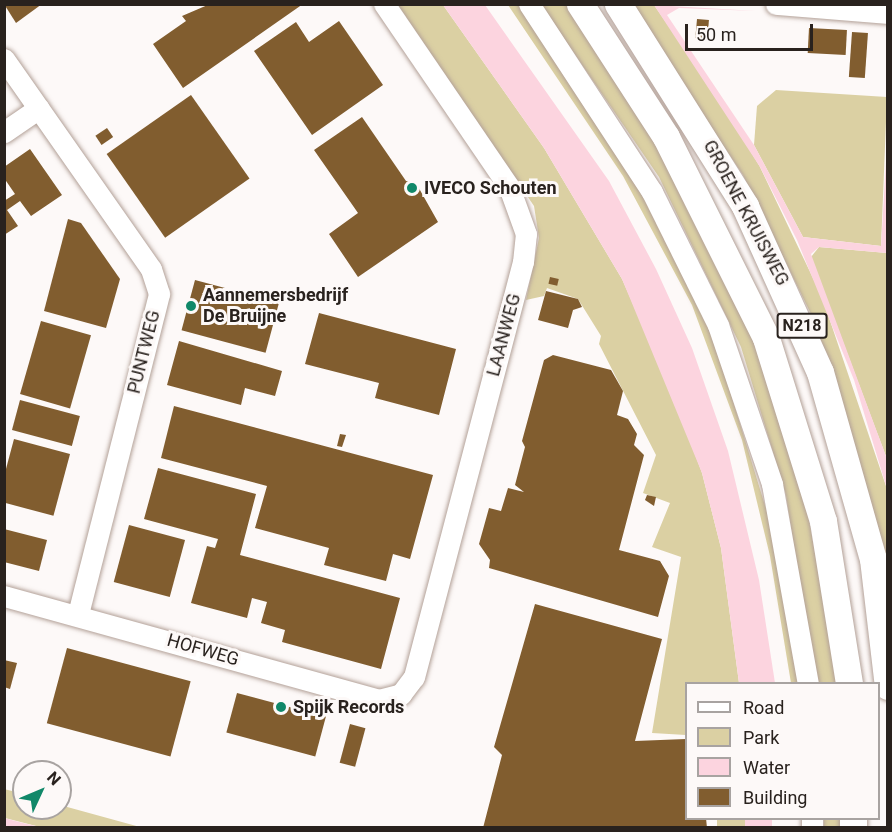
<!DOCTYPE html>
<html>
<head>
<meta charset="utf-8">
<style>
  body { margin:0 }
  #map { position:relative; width:892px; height:832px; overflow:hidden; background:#fdf9f8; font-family:Roboto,sans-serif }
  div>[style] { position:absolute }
  .green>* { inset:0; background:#dbd0a3; transform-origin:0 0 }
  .water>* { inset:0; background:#fcd4df; transform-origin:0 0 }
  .building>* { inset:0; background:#815d2f; transform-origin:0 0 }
  .roads { filter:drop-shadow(0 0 2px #b3a198) drop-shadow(0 0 2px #b3a198) }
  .minor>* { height:21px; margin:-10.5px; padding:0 10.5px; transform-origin:10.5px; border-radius:10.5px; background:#fff }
  .major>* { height:27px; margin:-13.5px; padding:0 13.5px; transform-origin:13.5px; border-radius:13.5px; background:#fff }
  .dots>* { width:16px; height:16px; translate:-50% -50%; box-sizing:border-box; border:3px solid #fdf9f8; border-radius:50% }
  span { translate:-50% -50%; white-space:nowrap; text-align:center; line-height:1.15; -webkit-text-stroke:6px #fdf9f8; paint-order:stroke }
  .shield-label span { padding:2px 4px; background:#fdf9f8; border:2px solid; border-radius:4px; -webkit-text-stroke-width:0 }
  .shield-label { font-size:16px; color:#29221e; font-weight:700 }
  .poi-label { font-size:18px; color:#29221e; font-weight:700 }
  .left { translate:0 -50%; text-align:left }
  .street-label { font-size:18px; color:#29221e }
  .frame { position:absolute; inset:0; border:6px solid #29221e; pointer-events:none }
  .legend { position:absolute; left:685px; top:682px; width:195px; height:138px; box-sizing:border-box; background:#fdf9f8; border:2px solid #a8a3a1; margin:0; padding:8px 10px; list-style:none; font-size:18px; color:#29221e }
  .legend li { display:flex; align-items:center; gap:12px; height:30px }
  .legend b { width:30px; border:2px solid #a8a3a1 }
  .north { position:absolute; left:12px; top:760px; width:60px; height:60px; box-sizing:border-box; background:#fdf9f8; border:2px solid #a8a3a1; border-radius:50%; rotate:46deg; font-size:16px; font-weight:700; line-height:24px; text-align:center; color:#29221e }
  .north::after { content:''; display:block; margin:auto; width:21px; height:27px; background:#118869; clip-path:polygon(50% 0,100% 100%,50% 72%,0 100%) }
  .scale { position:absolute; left:685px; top:24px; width:128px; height:27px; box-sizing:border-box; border:3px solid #29221e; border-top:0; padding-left:8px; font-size:18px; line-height:21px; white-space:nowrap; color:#29221e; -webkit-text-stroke:4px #fdf9f8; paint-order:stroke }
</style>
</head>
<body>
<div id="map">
  <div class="green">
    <i style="clip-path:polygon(398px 5px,443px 5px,544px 148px,622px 279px,673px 395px,702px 473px,721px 548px,739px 683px,686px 684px,686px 735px,652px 733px,681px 557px,652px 547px,670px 503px,643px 493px,656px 455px,599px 344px,601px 336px,578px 299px,547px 288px,544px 296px,526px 300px,539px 238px,534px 206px)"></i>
    <i style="clip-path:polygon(508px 5px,519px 5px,635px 178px,715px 342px,778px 548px,798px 683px,791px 683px,770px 556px,742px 440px,692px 305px,623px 176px)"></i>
    <i style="clip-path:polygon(541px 5px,571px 5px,672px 158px,754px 332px,801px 477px,839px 683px,815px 683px,786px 495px,741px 347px,659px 177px)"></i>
    <i style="clip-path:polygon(629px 5px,654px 5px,718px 97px,760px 167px,822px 297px,887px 489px,887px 609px,856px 454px,811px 314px,743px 175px)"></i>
    <i style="clip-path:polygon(776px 90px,887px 97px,881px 246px,803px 237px,754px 145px,757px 106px)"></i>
    <i style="clip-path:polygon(819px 247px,887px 253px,887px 459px,811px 257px)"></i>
    <i style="clip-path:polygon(4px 789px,24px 794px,24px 808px,60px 805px,140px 827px,40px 827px,5px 818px)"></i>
    <i style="left:717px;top:819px;width:28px;height:8px"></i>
    <i style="left:824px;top:819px;width:19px;height:8px"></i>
  </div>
  <div class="water">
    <i style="clip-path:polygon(443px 5px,485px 5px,609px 181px,656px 269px,692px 348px,728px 451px,759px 580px,775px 683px,739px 683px,721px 548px,702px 473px,622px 279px,544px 148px)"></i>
    <i style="clip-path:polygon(654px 5px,756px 11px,679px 8px,667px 15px,754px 145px,803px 237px,881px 246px,887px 145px,887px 253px,819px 247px,811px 254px,887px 459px,887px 489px,854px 380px,797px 240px,760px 167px)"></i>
    <i style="clip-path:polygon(4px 818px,23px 823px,40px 827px,5px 827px)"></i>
    <i style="left:745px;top:819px;width:27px;height:8px"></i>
  </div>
  <div class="building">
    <i style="clip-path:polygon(4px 4px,42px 4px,16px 23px)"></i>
    <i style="clip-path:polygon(210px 4px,303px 4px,183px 88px,153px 44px,186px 21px,182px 16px)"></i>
    <i style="left:697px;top:19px;width:12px;height:19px;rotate:5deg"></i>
    <i style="clip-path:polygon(339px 21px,383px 85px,312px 135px,254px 51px,296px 22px,309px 42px)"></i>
    <i style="left:809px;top:28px;width:38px;height:25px;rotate:3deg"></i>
    <i style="left:852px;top:32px;width:16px;height:45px;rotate:4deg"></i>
    <i style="left:191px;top:95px;width:102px;height:103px;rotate:55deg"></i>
    <i style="clip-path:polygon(362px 117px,406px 181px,416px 183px,438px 222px,358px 277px,329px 234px,358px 213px,314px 150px)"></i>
    <i style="left:107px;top:128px;width:11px;height:14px;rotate:56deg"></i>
    <i style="clip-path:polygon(30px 149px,62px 195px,31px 216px,20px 201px,7px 210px,18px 226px,4px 235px,4px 201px,15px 194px,4px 178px,4px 167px)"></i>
    <i style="clip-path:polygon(68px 219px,81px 223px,120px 279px,106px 328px,44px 311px)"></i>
    <i style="left:550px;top:277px;width:9px;height:7px;rotate:13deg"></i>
    <i style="left:195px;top:280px;width:87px;height:52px;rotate:15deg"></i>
    <i style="clip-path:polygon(546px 291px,578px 299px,582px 307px,573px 310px,568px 328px,538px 320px)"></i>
    <i style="clip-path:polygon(319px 313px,456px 349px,439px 415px,375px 398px,379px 383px,305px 364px)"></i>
    <i style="left:41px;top:321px;width:52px;height:76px;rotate:16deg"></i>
    <i style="clip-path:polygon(179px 341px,282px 371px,275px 396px,245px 388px,241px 405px,167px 385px)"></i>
    <i style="clip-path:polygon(553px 355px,611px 370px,623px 391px,617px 415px,628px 419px,637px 434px,634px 445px,644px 455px,619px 550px,660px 561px,669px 576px,658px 617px,489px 568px,490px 560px,479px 544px,489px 508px,501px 511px,508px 488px,524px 492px,515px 485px,525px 447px,522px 441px,544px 360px)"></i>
    <i style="left:20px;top:400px;width:62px;height:31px;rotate:15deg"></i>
    <i style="clip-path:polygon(174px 406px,433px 475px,410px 559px,393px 554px,386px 581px,324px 565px,329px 548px,255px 528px,267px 486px,161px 458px)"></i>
    <i style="clip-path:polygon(340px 434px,346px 435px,342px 447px,337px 446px)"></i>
    <i style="left:14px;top:439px;width:58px;height:64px;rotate:15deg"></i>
    <i style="clip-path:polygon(158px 468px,256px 494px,240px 555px,400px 598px,381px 669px,282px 642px,285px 630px,261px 623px,267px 602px,252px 598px,247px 618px,191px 603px,207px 546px,215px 548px,218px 539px,144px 519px)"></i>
    <i style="clip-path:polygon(647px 495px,656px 497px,654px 506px,645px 500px)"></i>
    <i style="left:129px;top:525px;width:58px;height:59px;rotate:15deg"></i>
    <i style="clip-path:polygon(4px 529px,47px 540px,39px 571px,4px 562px)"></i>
    <i style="clip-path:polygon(535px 604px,662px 639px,635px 741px,686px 739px,686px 818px,706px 818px,707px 828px,483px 828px,502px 755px,494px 747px)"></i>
    <i style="left:67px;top:648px;width:128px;height:78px;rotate:15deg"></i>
    <i style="clip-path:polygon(4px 660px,17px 663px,10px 689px,4px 687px)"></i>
    <i style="left:237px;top:693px;width:92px;height:41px;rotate:15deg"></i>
    <i style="left:350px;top:724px;width:16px;height:40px;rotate:15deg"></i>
  </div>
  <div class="roads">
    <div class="minor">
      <i style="left:529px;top:4px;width:225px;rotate:56.8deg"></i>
      <i style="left:652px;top:192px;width:148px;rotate:63.6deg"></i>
      <i style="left:718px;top:325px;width:168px;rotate:71.2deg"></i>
      <i style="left:772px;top:484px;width:203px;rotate:79.8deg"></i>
      <i style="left:776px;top:4px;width:112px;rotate:4.6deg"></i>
      <i style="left:4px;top:59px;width:256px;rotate:55deg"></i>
      <i style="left:151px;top:269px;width:26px;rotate:72deg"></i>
      <i style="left:159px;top:294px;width:331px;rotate:104.2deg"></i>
      <i style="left:4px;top:132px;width:42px;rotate:-34.4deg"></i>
      <i style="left:4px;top:596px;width:389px;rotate:15.5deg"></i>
      <i style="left:379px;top:700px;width:23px;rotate:-15deg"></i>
      <i style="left:401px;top:694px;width:21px;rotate:-53deg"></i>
      <i style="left:414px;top:677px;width:429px;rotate:-75.3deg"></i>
      <i style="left:523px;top:262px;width:28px;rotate:-84deg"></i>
      <i style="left:526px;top:234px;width:50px;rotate:-109.9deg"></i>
      <i style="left:509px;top:187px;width:222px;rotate:-124.3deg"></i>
      <i style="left:812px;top:828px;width:10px;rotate:-90deg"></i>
    </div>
    <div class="major">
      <i style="left:580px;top:4px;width:158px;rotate:57.1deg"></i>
      <i style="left:666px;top:137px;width:225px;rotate:63.5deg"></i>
      <i style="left:766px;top:338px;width:192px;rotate:72.7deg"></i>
      <i style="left:823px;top:521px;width:165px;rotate:80.9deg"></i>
      <i style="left:618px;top:4px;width:239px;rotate:57.8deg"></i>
      <i style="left:745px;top:206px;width:182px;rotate:65.7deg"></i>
      <i style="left:820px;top:372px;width:194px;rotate:74.2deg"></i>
      <i style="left:873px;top:559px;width:128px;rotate:83.3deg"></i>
      <i style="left:853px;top:828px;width:10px;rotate:-90deg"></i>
    </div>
  </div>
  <div class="dots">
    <i style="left:412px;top:188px;background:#118869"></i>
    <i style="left:191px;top:306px;background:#118869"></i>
    <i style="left:281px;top:707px;background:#118869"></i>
  </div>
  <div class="shield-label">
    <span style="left:802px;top:326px">N218</span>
  </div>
  <div class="poi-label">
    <span class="left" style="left:424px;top:188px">IVECO Schouten</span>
    <span class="left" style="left:203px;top:306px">Aannemersbedrijf<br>De Bruijne</span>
    <span class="left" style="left:293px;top:707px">Spijk Records</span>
  </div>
  <div class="street-label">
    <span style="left:746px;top:213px;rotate:62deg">GROENE KRUISWEG</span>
    <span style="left:504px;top:335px;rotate:-75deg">LAANWEG</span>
    <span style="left:144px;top:352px;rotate:-76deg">PUNTWEG</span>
    <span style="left:203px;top:650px;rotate:16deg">HOFWEG</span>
  </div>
  <div class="frame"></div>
  <ul class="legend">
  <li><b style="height:8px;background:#fff"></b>Road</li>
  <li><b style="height:16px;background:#dbd0a3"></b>Park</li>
  <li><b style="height:16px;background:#fcd4df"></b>Water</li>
  <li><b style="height:16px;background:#815d2f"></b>Building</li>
  </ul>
  <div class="north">N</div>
  <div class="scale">50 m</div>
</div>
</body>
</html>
